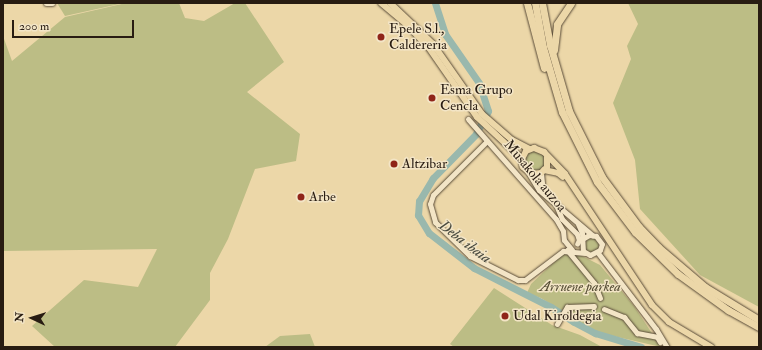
<!DOCTYPE html>
<html>
<head>
<meta charset="utf-8">
<style>
  body { margin:0 }
  #map { position:relative; width:762px; height:350px; overflow:hidden; background:#ecd7a8; font-family:"IM FELL Double Pica",serif }
  div>[style] { position:absolute }
  .green>* { inset:0; background:#bcbd85 }
  .round { border-radius:50% }
  .river>* { height:7px; margin:-3.5px; padding:0 3.5px; transform-origin:3.5px; border-radius:3.5px; background:#99b8ad }
  .roads { filter:drop-shadow(0 0 1px #594b38) drop-shadow(0 0 1px #594b38) }
  .minor>* { height:5px; margin:-2.5px; padding:0 2.5px; transform-origin:2.5px; border-radius:2.5px; background:#f3e5c6 }
  .major>* { height:6px; margin:-3px; padding:0 3px; transform-origin:3px; border-radius:3px; background:#ecd7a8 }
  .highway>* { height:7px; margin:-3.5px; padding:0 3.5px; transform-origin:3.5px; border-radius:3.5px; background:#ecd7a8 }
  .dots>* { width:11px; height:11px; translate:-50% -50%; box-sizing:border-box; border:2px solid #f3e5c6; border-radius:50% }
  span { translate:-50% -50%; white-space:nowrap; text-align:center; line-height:1.15; -webkit-text-stroke:3px #f3e5c6; paint-order:stroke }
  .poi-label { font-size:14px; color:#281c12 }
  .left { translate:0 -50%; text-align:left }
  .street-label { font-size:14px; color:#281c12 }
  .park-label { font-size:14px; color:#544c34; font-style:italic }
  .water-label { font-size:15px; color:#4a4b40; font-style:italic }
  .frame { position:absolute; inset:0; border:4px solid #281c12; pointer-events:none }
  .north { position:absolute; left:12px; top:298px; width:40px; height:40px; -webkit-text-stroke:3px #f3e5c6; paint-order:stroke; rotate:274deg; font-size:11px; font-weight:700; line-height:16px; text-align:center; color:#281c12 }
  .north::after { content:''; display:block; margin:auto; width:14px; height:18px; background:#281c12; clip-path:polygon(50% 0,100% 100%,50% 72%,0 100%) }
  .scale { position:absolute; left:12px; top:20px; width:122px; height:18px; box-sizing:border-box; border:2px solid #281c12; border-top:0; padding-left:5px; font-size:12px; line-height:14px; white-space:nowrap; color:#281c12; -webkit-text-stroke:3px #f3e5c6; paint-order:stroke }
</style>
</head>
<body>
<div id="map">
  <div class="green">
    <i style="clip-path:polygon(57px 3px,124px 3px,65px 16px)"></i>
    <i style="clip-path:polygon(126px 3px,179px 3px,185px 18px,204px 21px,235px 3px,245px 3px,284px 62px,247px 92px,300px 134px,296px 161px,255px 169px,228px 239px,210px 273px,210px 300px,175px 347px,55px 347px,32px 326px,84px 280px,138px 287px,157px 249px,3px 251px,3px 36px,12px 61px,65px 17px)"></i>
    <i style="clip-path:polygon(628px 3px,759px 3px,759px 307px,700px 275px,640px 209px,635px 160px,613px 103px,631px 59px,627px 46px,638px 24px)"></i>
    <i style="clip-path:polygon(537px 150px,545px 157px,545px 167px,536px 173px,526px 168px,525px 157px,529px 152px)"></i>
    <i class="round" style="left:585px;top:238px;width:14px;height:14px"></i>
    <i style="clip-path:polygon(565px 252px,576px 253px,600px 265px,634px 306px,661px 347px,596px 332px,541px 298px,527px 293px,531px 284px)"></i>
    <i style="clip-path:polygon(494px 288px,552px 325px,580px 335px,602px 347px,454px 347px,450px 344px)"></i>
    <i style="clip-path:polygon(310px 334px,315px 347px,265px 347px,280px 336px)"></i>
  </div>
  <div class="river">
    <i style="left:435px;top:3px;width:33px;rotate:72deg"></i>
    <i style="left:445px;top:34px;width:60px;rotate:55.2deg"></i>
    <i style="left:479px;top:83px;width:29px;rotate:72deg"></i>
    <i style="left:488px;top:111px;width:26px;rotate:118deg"></i>
    <i style="left:476px;top:134px;width:62px;rotate:134.3deg"></i>
    <i style="left:433px;top:178px;width:27px;rotate:121deg"></i>
    <i style="left:419px;top:201px;width:14px;rotate:94deg"></i>
    <i style="left:418px;top:215px;width:21px;rotate:59deg"></i>
    <i style="left:429px;top:233px;width:57px;rotate:37.9deg"></i>
    <i style="left:474px;top:268px;width:86px;rotate:26.9deg"></i>
    <i style="left:551px;top:307px;width:27px;rotate:33deg"></i>
    <i style="left:574px;top:322px;width:24px;rotate:28deg"></i>
    <i style="left:595px;top:333px;width:48px;rotate:16.9deg"></i>
  </div>
  <div class="roads">
    <div class="minor">
      <i style="left:46px;top:3px;width:6px"></i>
      <i style="left:468px;top:119px;width:133px;rotate:48.7deg"></i>
      <i style="left:556px;top:219px;width:14px;rotate:60deg"></i>
      <i style="left:563px;top:231px;width:9px;rotate:84deg"></i>
      <i style="left:564px;top:240px;width:13px;rotate:51deg"></i>
      <i style="left:487px;top:141px;width:76px;rotate:135deg"></i>
      <i style="left:433px;top:195px;width:9px;rotate:108deg"></i>
      <i style="left:430px;top:204px;width:19px;rotate:74deg"></i>
      <i style="left:435px;top:222px;width:49px;rotate:44.2deg"></i>
      <i style="left:470px;top:256px;width:54px;rotate:26.6deg"></i>
      <i style="left:518px;top:280px;width:7px"></i>
      <i style="left:525px;top:280px;width:48px;rotate:-37.3deg"></i>
      <i style="left:563px;top:251px;width:22px;rotate:5deg"></i>
      <i style="left:528px;top:172px;width:21px;rotate:59deg"></i>
      <i style="left:539px;top:190px;width:70px;rotate:40.3deg"></i>
      <i style="left:541px;top:173px;width:19px;rotate:84deg"></i>
      <i style="left:556px;top:205px;width:15px;rotate:67deg"></i>
      <i style="left:562px;top:219px;width:21px;rotate:45deg"></i>
      <i style="left:577px;top:234px;width:6px;rotate:72deg"></i>
      <i style="left:579px;top:240px;width:4px;rotate:117deg"></i>
      <i style="left:578px;top:224px;width:10px;rotate:66deg"></i>
      <i style="left:582px;top:233px;width:18px;rotate:87deg"></i>
      <i style="left:583px;top:251px;width:8px;rotate:30deg"></i>
      <i style="left:590px;top:255px;width:11px;rotate:-27deg"></i>
      <i style="left:600px;top:250px;width:6px;rotate:-72deg"></i>
      <i style="left:602px;top:244px;width:10px;rotate:-127deg"></i>
      <i style="left:596px;top:236px;width:7px;rotate:-172deg"></i>
      <i style="left:589px;top:235px;width:8px;rotate:150deg"></i>
      <i style="left:567px;top:250px;width:43px;rotate:50.7deg"></i>
      <i style="left:594px;top:283px;width:16px;rotate:68deg"></i>
      <i style="left:598px;top:253px;width:96px;rotate:52.7deg"></i>
      <i style="left:656px;top:329px;width:21px;rotate:59deg"></i>
      <i style="left:604px;top:309px;width:22px;rotate:22deg"></i>
      <i style="left:624px;top:317px;width:21px;rotate:51deg"></i>
      <i style="left:637px;top:333px;width:20px;rotate:11deg"></i>
      <i style="left:657px;top:337px;width:6px;rotate:59deg"></i>
      <i style="left:557px;top:324px;width:20px;rotate:-60deg"></i>
      <i style="left:567px;top:307px;width:27px;rotate:-2deg"></i>
    </div>
    <div class="major">
      <i style="left:381px;top:3px;width:35px;rotate:40deg"></i>
      <i style="left:408px;top:26px;width:30px;rotate:46deg"></i>
      <i style="left:429px;top:48px;width:84px;rotate:55.2deg"></i>
      <i style="left:477px;top:117px;width:62px;rotate:43deg"></i>
      <i style="left:390px;top:3px;width:59px;rotate:43.6deg"></i>
      <i style="left:433px;top:44px;width:85px;rotate:55deg"></i>
      <i style="left:482px;top:114px;width:40px;rotate:41deg"></i>
      <i style="left:512px;top:140px;width:20px;rotate:27deg"></i>
      <i style="left:547px;top:157px;width:10px;rotate:90deg"></i>
      <i style="left:547px;top:167px;width:8px;rotate:135deg"></i>
      <i style="left:541px;top:173px;width:10px;rotate:174deg"></i>
      <i style="left:531px;top:174px;width:11px;rotate:-139deg"></i>
      <i style="left:523px;top:167px;width:8px;rotate:-97deg"></i>
      <i style="left:522px;top:159px;width:9px;rotate:-63deg"></i>
      <i style="left:526px;top:151px;width:9px;rotate:-21deg"></i>
      <i style="left:534px;top:148px;width:11px;rotate:22deg"></i>
      <i style="left:544px;top:152px;width:30px;rotate:46deg"></i>
      <i style="left:565px;top:174px;width:157px;rotate:56.4deg"></i>
      <i style="left:652px;top:305px;width:24px;rotate:45deg"></i>
      <i style="left:669px;top:322px;width:49px;rotate:30.8deg"></i>
      <i style="left:544px;top:170px;width:14px;rotate:12deg"></i>
      <i style="left:558px;top:173px;width:6px;rotate:39deg"></i>
    </div>
    <div class="highway">
      <i style="left:527px;top:3px;width:67px;rotate:75.3deg"></i>
      <i style="left:535px;top:3px;width:45px;rotate:79.7deg"></i>
      <i style="left:543px;top:47px;width:68px;rotate:73.7deg"></i>
      <i style="left:562px;top:112px;width:78px;rotate:63.4deg"></i>
      <i style="left:597px;top:182px;width:63px;rotate:52.8deg"></i>
      <i style="left:635px;top:232px;width:60px;rotate:44.3deg"></i>
      <i style="left:678px;top:274px;width:62px;rotate:35.8deg"></i>
      <i style="left:728px;top:310px;width:35px;rotate:29deg"></i>
      <i style="left:542px;top:3px;width:43px;rotate:79.2deg"></i>
      <i style="left:550px;top:45px;width:69px;rotate:73.9deg"></i>
      <i style="left:569px;top:111px;width:74px;rotate:63.4deg"></i>
      <i style="left:602px;top:177px;width:62px;rotate:53.5deg"></i>
      <i style="left:639px;top:227px;width:28px;rotate:46deg"></i>
      <i style="left:658px;top:247px;width:62px;rotate:40.4deg"></i>
      <i style="left:705px;top:287px;width:63px;rotate:31.4deg"></i>
      <i style="left:554px;top:50px;width:26px;rotate:-83deg"></i>
      <i style="left:557px;top:24px;width:25px;rotate:-56deg"></i>
    </div>
  </div>
  <div class="dots">
    <i style="left:381px;top:37px;background:#8f2418"></i>
    <i style="left:432px;top:98px;background:#8f2418"></i>
    <i style="left:394px;top:164px;background:#8f2418"></i>
    <i style="left:301px;top:197px;background:#8f2418"></i>
    <i style="left:505px;top:316px;background:#8f2418"></i>
  </div>
  <div class="poi-label">
    <span class="left" style="left:389px;top:37px">Epele S.l.,<br>Caldereria</span>
    <span class="left" style="left:440px;top:98px">Esma Grupo<br>Cencla</span>
    <span class="left" style="left:402px;top:164px">Altzibar</span>
    <span class="left" style="left:309px;top:197px">Arbe</span>
    <span class="left" style="left:513px;top:316px">Udal Kiroldegia</span>
  </div>
  <div class="street-label">
    <span style="left:535px;top:176px;rotate:50deg">Musakola auzoa</span>
  </div>
  <div class="park-label">
    <span style="left:580px;top:287px">Arruene parkea</span>
  </div>
  <div class="water-label">
    <span style="left:465px;top:242px;rotate:37deg">Deba ibaia</span>
  </div>
  <div class="frame"></div>
  <div class="north">N</div>
  <div class="scale">200 m</div>
</div>
</body>
</html>
